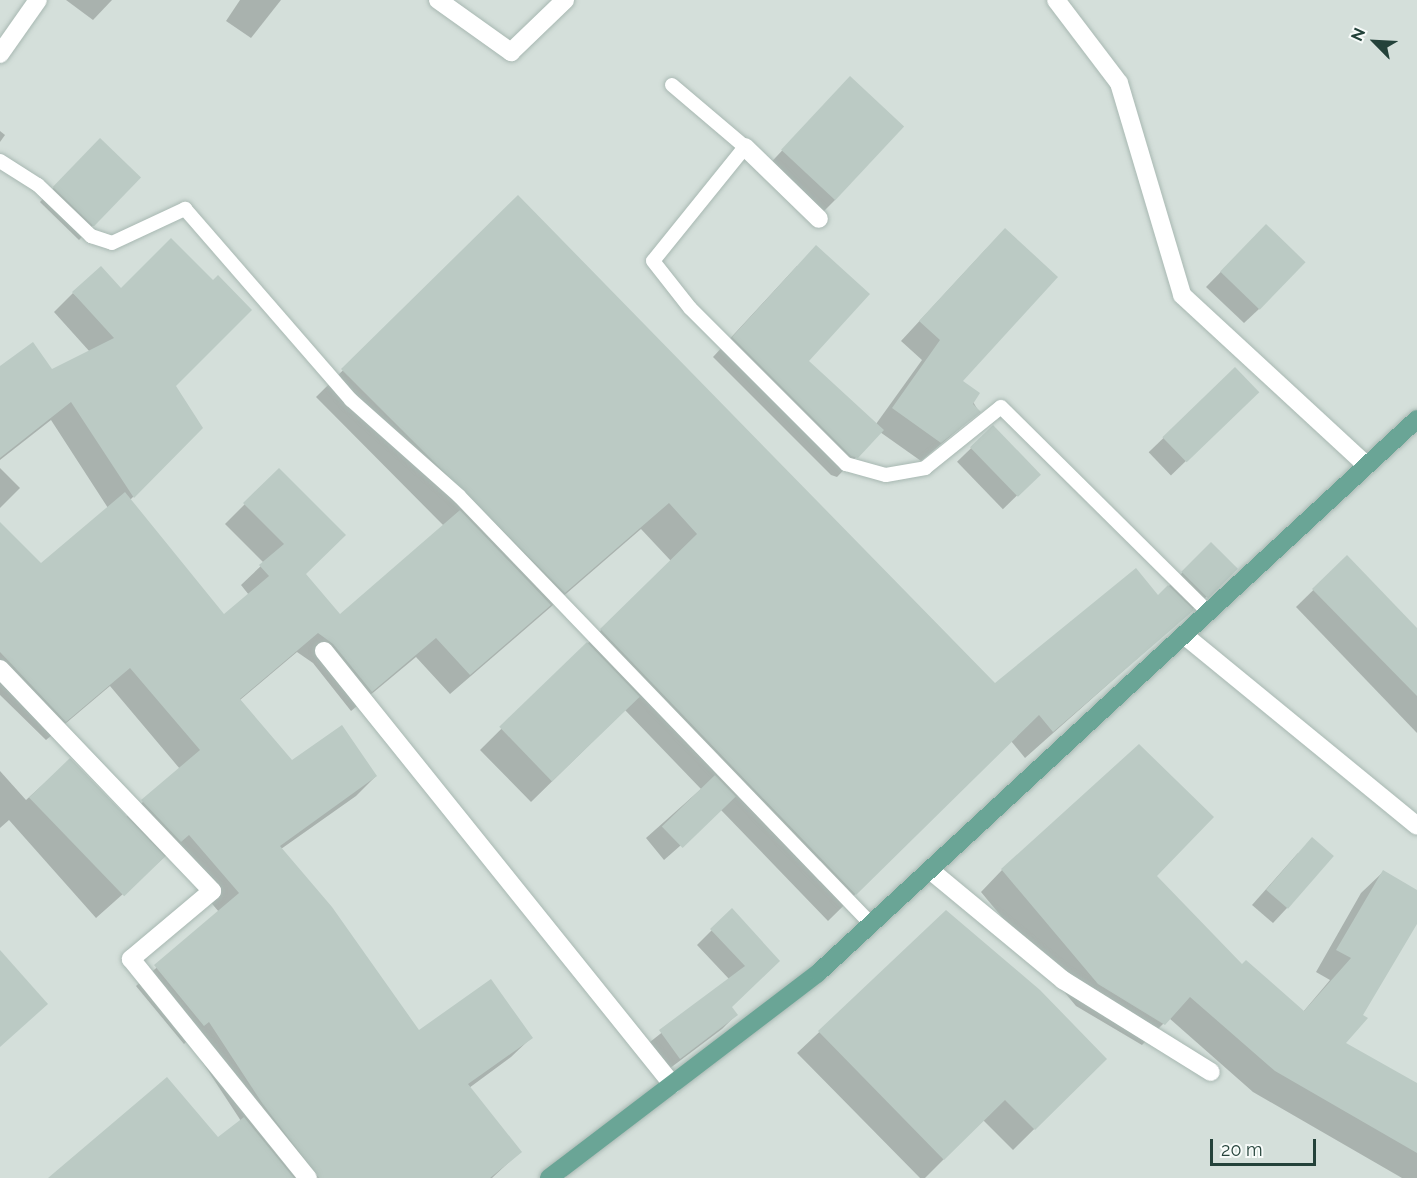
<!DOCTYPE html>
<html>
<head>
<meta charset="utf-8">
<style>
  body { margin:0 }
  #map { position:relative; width:1417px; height:1178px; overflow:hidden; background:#e6efeb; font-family:Raleway,sans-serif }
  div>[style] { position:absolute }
  .built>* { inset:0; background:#d4dfda; transform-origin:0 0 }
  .shadow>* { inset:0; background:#0003; transform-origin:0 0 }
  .building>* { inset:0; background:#bbcac4; transform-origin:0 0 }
  .roads { filter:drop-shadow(0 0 2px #a8b8b2) drop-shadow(0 0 2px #a8b8b2) }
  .service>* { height:14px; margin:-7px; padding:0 7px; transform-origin:7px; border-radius:7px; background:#fff }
  .minor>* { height:18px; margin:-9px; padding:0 9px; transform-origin:9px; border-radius:9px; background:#fff }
  .primary>* { height:18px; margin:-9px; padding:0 9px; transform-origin:9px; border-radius:9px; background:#6aa596 }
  span { translate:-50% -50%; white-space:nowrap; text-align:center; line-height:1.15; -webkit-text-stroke:4.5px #f7fbf9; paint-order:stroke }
  .north { position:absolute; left:1345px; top:12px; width:60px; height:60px; -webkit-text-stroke:4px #f7fbf9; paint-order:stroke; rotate:294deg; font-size:16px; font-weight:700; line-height:24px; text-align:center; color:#24423a }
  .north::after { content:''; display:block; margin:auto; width:21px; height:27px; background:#24423a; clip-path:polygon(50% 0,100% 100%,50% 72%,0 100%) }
  .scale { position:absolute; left:1210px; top:1139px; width:106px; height:27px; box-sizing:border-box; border:3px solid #24423a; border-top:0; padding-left:8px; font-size:18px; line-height:21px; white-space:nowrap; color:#24423a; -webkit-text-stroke:4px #f7fbf9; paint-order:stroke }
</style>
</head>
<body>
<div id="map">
  <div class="built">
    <i style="left:0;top:0;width:1417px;height:1178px"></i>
  </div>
  <div class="shadow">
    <i style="clip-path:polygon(66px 0,112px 0,93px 20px)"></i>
    <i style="clip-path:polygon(240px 0,281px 0,251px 38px,226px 21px)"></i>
    <i style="clip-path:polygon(850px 78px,835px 200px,814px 221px,761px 173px)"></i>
    <i style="clip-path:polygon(0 131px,5px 135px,0 142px)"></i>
    <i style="clip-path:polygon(86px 154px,139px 177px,79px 240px,40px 202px)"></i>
    <i style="clip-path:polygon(518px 197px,995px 685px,1158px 597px,1211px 544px,1222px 583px,1025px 758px,1011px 741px,828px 921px,721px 810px,664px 860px,646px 838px,701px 789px,625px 710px,531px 802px,480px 750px,671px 561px,641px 529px,450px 694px,416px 657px,351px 711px,313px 663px,297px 652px,240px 700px,292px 762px,376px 776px,356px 796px,281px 849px,419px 1032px,531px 1038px,511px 1057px,469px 1088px,520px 1152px,492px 1178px,50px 1178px,217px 1139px,241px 1121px,188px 1040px,184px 1044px,136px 986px,219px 912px,169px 853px,96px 918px,9px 820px,0 828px,0 771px,26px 800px,70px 760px,125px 818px,180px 769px,110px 686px,46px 740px,0 695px,0 524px,41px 565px,108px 508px,51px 420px,0 460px,0 368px,52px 370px,90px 352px,54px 312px,73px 293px,174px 386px,201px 428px,130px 500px,224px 616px,249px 595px,241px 585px,264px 563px,225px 524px,279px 470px,305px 574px,340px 616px,444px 526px,316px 397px)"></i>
    <i style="clip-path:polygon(1252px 240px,1259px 309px,1244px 323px,1206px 287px)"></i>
    <i style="clip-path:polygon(986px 249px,961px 381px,979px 412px,921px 461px,880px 432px,837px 477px,831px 475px,713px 357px,797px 266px,807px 361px,876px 424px,922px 360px,901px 341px)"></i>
    <i style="left:1235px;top:369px;width:32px;height:120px;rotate:46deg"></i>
    <i style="left:993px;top:427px;width:66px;height:50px;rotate:46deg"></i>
    <i style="clip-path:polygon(0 468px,20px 488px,0 508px)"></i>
    <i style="clip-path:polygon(1347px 557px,1417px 630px,1417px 733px,1296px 607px)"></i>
    <i style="clip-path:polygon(1298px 853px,1287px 908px,1273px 923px,1252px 905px)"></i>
    <i style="clip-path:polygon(1002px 870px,1155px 876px,1242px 966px,1303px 1012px,1330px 980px,1316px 972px,1361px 893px,1383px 872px,1417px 892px,1417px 921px,1344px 1043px,1417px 1085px,1417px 1178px,1402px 1178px,1253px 1092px,1169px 1018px,1142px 1045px,1076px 1006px,981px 892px)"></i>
    <i style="clip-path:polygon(732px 910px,778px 961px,730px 1007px,736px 1015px,722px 1029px,665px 1072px,645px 1046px,729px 979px,697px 945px)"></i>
    <i style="clip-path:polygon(947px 912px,1105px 1059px,1013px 1150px,983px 1120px,925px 1178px,920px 1178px,797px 1053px)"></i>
  </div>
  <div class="building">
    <i style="left:850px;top:76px;width:74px;height:101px;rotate:43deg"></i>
    <i style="left:100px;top:138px;width:57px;height:68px;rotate:44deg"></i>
    <i style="clip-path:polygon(518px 195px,995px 683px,1136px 568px,1158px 595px,1168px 585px,1194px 610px,1053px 732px,1039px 715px,856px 895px,600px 629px,697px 534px,669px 503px,565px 593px,341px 369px)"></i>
    <i style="left:1266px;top:224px;width:55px;height:66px;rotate:44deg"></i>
    <i style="clip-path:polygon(1005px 228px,1058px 277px,963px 381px,980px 393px,973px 404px,981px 412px,941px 443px,892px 408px,940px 340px,919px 321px)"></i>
    <i style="clip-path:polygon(171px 238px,213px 280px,218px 275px,252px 310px,176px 386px,203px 428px,134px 498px,71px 402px,0 458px,0 366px,33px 342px,52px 369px,114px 338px,72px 292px,101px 266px,121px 288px)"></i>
    <i style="clip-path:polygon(816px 245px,870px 294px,809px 361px,884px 430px,858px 458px,851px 456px,732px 337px)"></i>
    <i style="left:1235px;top:367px;width:35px;height:101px;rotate:46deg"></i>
    <i style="left:993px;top:425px;width:69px;height:32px;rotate:46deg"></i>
    <i style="clip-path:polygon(279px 468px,346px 535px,306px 574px,340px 614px,460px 510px,551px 605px,470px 675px,436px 638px,372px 692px,333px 644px,318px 633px,240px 699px,292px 760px,342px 725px,377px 776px,280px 846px,332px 907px,419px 1030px,491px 979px,533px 1038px,468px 1084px,522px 1152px,490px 1178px,319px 1178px,262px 1103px,209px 1022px,204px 1026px,154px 965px,239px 893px,189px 835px,181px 842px,141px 800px,200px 750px,130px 668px,66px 722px,0 652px,0 522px,41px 563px,125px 492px,224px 614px,269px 576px,259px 565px,284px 544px,243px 503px)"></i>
    <i style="left:1211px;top:542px;width:38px;height:42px;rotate:45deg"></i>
    <i style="clip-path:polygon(1347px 555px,1417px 628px,1417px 696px,1312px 589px)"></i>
    <i style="left:587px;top:642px;width:76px;height:122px;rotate:46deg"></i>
    <i style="clip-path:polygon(1139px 744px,1214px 817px,1157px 876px,1242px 964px,1246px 960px,1304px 1011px,1351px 958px,1336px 950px,1383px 870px,1417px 890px,1417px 924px,1363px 1015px,1368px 1018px,1346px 1043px,1417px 1083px,1417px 1153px,1275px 1071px,1190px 997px,1165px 1025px,1098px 984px,1001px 869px)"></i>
    <i style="left:70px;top:758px;width:137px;height:57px;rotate:46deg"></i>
    <i style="left:715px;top:775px;width:30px;height:74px;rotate:46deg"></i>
    <i style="left:1312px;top:837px;width:29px;height:70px;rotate:41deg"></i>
    <i style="clip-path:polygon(732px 908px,780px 961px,732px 1007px,738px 1015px,680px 1059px,659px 1030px,745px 966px,710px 929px)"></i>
    <i style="clip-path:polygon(946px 910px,1040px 990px,1107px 1059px,1035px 1130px,1005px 1100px,944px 1160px,818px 1031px)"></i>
    <i style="clip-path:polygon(0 950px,48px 1004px,0 1047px)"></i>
    <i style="clip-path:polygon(167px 1077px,218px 1137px,244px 1117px,294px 1178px,48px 1178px)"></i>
  </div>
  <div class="roads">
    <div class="service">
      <i style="left:672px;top:85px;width:96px;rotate:40.3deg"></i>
      <i style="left:745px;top:147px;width:146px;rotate:128.9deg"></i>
      <i style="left:653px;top:261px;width:60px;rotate:51.8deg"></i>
      <i style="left:690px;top:308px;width:221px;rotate:45deg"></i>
      <i style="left:846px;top:464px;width:41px;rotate:15.4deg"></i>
      <i style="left:886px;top:475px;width:40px;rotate:-10deg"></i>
      <i style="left:925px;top:468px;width:97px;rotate:-38.8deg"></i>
      <i style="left:1001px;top:407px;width:291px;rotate:44.7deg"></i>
      <i style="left:0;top:161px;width:45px;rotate:32.3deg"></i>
      <i style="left:38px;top:185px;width:74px;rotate:43.9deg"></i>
      <i style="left:91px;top:236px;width:22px;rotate:18deg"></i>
      <i style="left:112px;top:243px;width:81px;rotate:-25deg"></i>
      <i style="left:185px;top:209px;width:253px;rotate:49deg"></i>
      <i style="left:351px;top:400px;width:144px;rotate:41.6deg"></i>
      <i style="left:459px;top:496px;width:594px;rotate:46.09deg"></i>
    </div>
    <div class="minor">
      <i style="left:438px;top:0;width:90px;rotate:35.5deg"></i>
      <i style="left:511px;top:52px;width:75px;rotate:-43.9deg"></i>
      <i style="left:1056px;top:0;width:104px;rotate:52.8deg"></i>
      <i style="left:1119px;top:83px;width:221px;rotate:73.4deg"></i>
      <i style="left:1182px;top:295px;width:251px;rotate:42.7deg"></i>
      <i style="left:0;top:54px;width:66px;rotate:-54.9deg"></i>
      <i style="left:745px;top:147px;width:103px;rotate:44.2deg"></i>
      <i style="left:1184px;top:635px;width:301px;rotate:39.3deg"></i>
      <i style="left:324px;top:651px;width:556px;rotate:51.21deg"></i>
      <i style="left:0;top:669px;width:307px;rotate:46.3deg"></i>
      <i style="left:212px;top:891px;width:106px;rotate:140deg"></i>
      <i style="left:131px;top:959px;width:282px;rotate:51.1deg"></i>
      <i style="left:930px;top:870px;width:173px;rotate:39.6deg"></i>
      <i style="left:1063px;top:980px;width:174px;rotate:31.9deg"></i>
    </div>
    <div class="primary">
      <i style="left:549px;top:1178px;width:338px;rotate:-37.3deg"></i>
      <i style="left:818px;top:973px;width:816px;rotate:-42.76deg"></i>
    </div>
  </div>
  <div class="north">N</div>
  <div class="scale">20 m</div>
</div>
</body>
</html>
